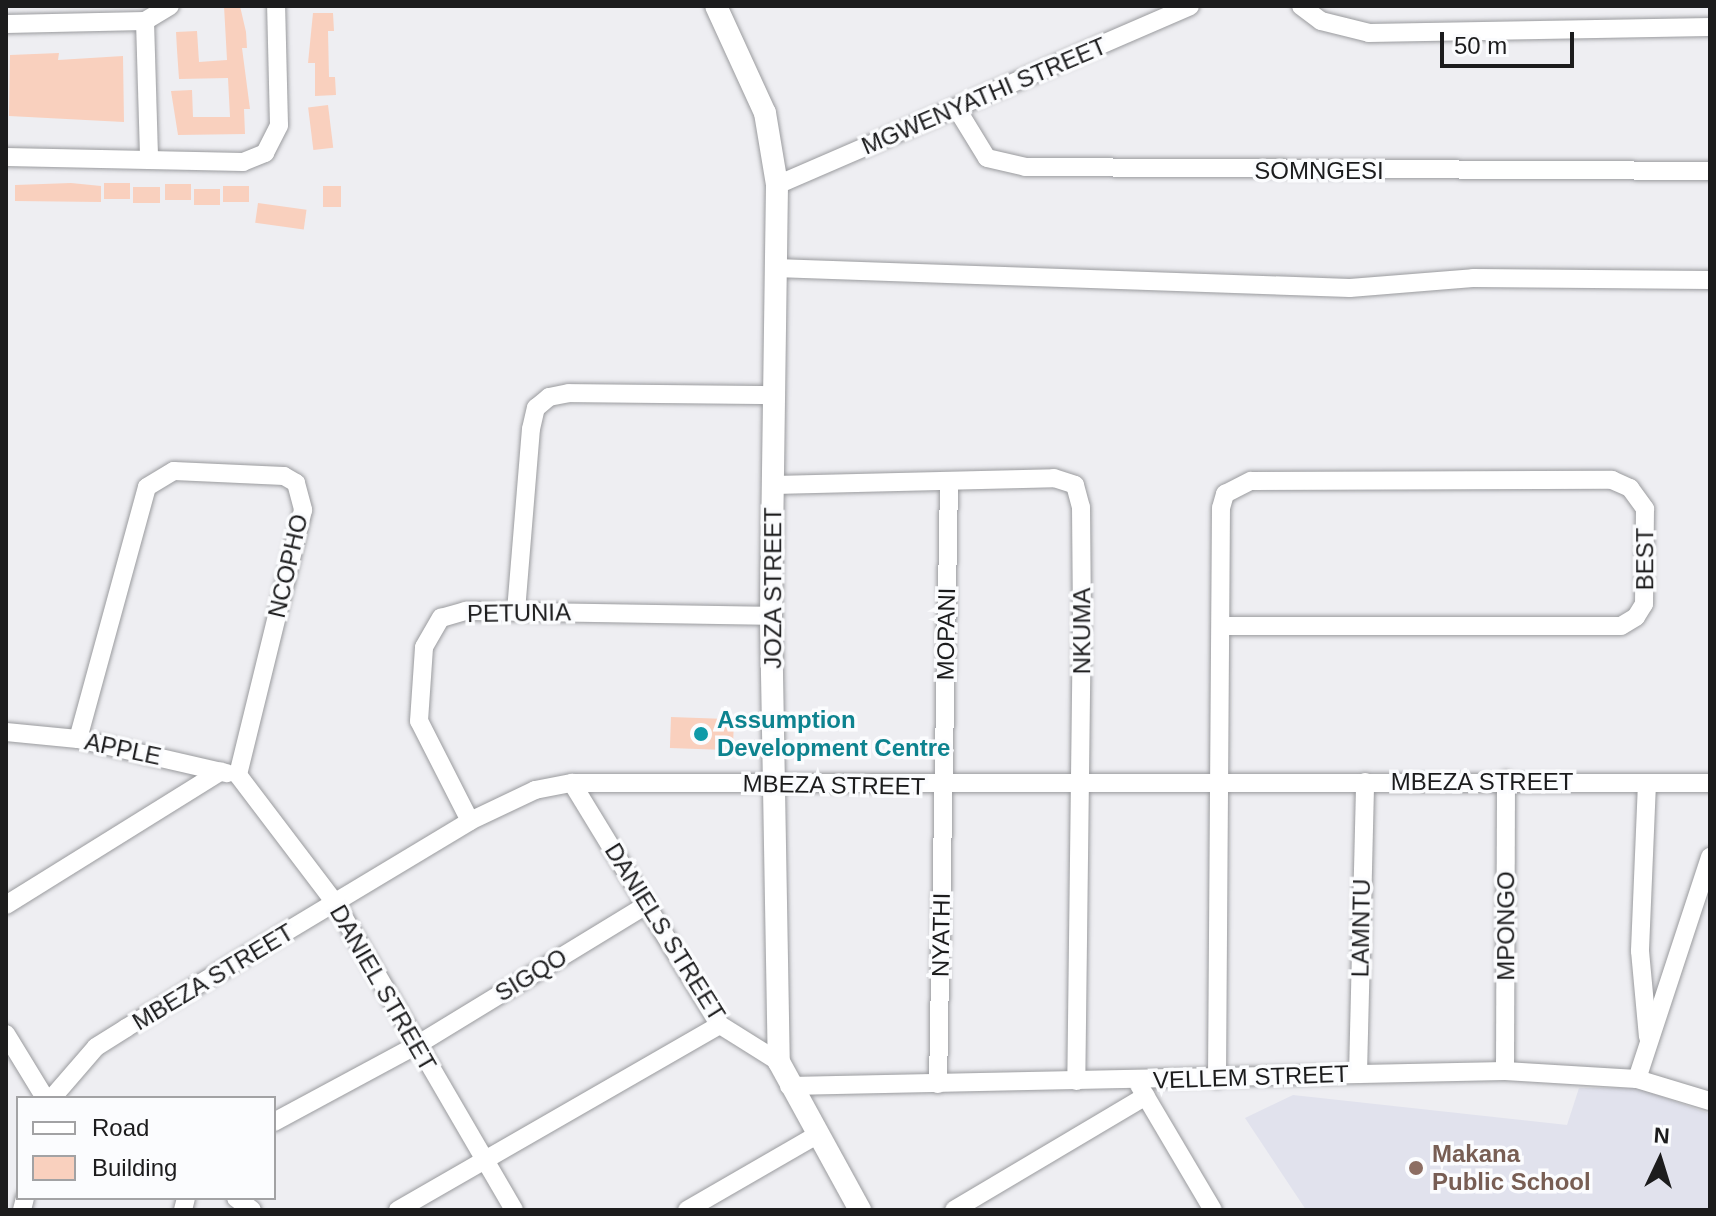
<!DOCTYPE html>
<html>
<head>
<meta charset="utf-8">
<style>
  body { margin:0 }
  #map { position:relative; width:1716px; height:1216px; overflow:hidden; background:#eeeef2; font-family:Arial,sans-serif }
  div>[style] { position:absolute }
  .built>* { inset:0; background:#e1e2ed }
  .building>* { inset:0; background:#f9d0be; transform-origin:0 0 }
  .roads { filter:drop-shadow(0 0 2px #9a9b9e) drop-shadow(0 0 2px #9a9b9e) }
  .minor>* { height:18px; margin:-9px; padding:0 9px; transform-origin:9px; border-radius:9px; background:#fff }
  .tertiary>* { height:22px; margin:-11px; padding:0 11px; transform-origin:11px; border-radius:11px; background:#fff }
  .dots>* { width:22px; height:22px; translate:-50% -50%; box-sizing:border-box; border:4px solid #fbfcfe; border-radius:50% }
  span { translate:-50% -50%; white-space:nowrap; text-align:center; line-height:1.15; -webkit-text-stroke:7px #fbfcfe; paint-order:stroke }
  .street-label { font-size:24px; color:#1c1c1d }
  .culture-label { font-size:24px; color:#0d838f; font-weight:700 }
  .left { translate:0 -50%; text-align:left }
  .education-label { font-size:24px; color:#785e54; font-weight:700 }
  .frame { position:absolute; inset:0; border:8px solid #1c1c1d; pointer-events:none }
  .legend { position:absolute; left:16px; top:1096px; width:260px; height:104px; box-sizing:border-box; background:#fbfcfe; border:2px solid #a2a2a4; margin:0; padding:10px 14px; list-style:none; font-size:24px; color:#1c1c1d }
  .legend li { display:flex; align-items:center; gap:16px; height:40px }
  .legend b { width:40px; border:2px solid #a2a2a4 }
  .north { position:absolute; left:1620px; top:1120px; width:80px; height:80px; -webkit-text-stroke:6px #fbfcfe; paint-order:stroke; rotate:4deg; font-size:22px; font-weight:700; line-height:32px; text-align:center; color:#1c1c1d }
  .north::after { content:''; display:block; margin:auto; width:28px; height:36px; background:#1c1c1d; clip-path:polygon(50% 0,100% 100%,50% 72%,0 100%) }
  .scale { position:absolute; left:1440px; top:32px; width:134px; height:36px; box-sizing:border-box; border:4px solid #1c1c1d; border-top:0; padding-left:10px; font-size:24px; line-height:28px; white-space:nowrap; color:#1c1c1d; -webkit-text-stroke:6px #fbfcfe; paint-order:stroke }
</style>
</head>
<body>
<div id="map">
  <div class="built">
    <i style="clip-path:polygon(1579px 1088px,1638px 1088px,1710px 1114px,1710px 1210px,1306px 1210px,1245px 1118px,1293px 1095px,1567px 1125px)"></i>
  </div>
  <div class="building">
    <i style="clip-path:polygon(224px 6px,240px 6px,246px 32px,247px 48px,242px 48px,250px 109px,244px 109px,245px 134px,178px 135px,171px 91px,192px 90px,193px 117px,230px 117px,228px 78px,179px 79px,177px 50px,176px 32px,197px 31px,199px 62px,227px 60px)"></i>
    <i style="clip-path:polygon(313px 13px,333px 13px,334px 31px,328px 31px,329px 77px,335px 77px,336px 95px,315px 96px,315px 63px,308px 63px)"></i>
    <i style="clip-path:polygon(59px 53px,58px 60px,123px 56px,124px 122px,9px 116px,10px 55px)"></i>
    <i style="left:328px;top:105px;width:43px;height:20px;rotate:83deg"></i>
    <i style="clip-path:polygon(71px 183px,101px 186px,101px 202px,15px 201px,15px 185px)"></i>
    <i style="left:104px;top:183px;width:26px;height:16px"></i>
    <i style="left:165px;top:184px;width:26px;height:16px"></i>
    <i style="left:223px;top:186px;width:26px;height:16px"></i>
    <i style="left:323px;top:186px;width:18px;height:21px"></i>
    <i style="left:133px;top:187px;width:27px;height:16px"></i>
    <i style="left:194px;top:189px;width:26px;height:16px"></i>
    <i style="left:258px;top:203px;width:49px;height:20px;rotate:8deg"></i>
    <i style="left:671px;top:717px;width:63px;height:31px;rotate:2deg"></i>
  </div>
  <div class="roads">
    <div class="minor">
      <i style="left:1301px;top:6px;width:25px;rotate:37deg"></i>
      <i style="left:1321px;top:21px;width:49px;rotate:14deg"></i>
      <i style="left:1369px;top:33px;width:341px;rotate:-1deg"></i>
      <i style="left:145px;top:21px;width:137px;rotate:88.3deg"></i>
      <i style="left:6px;top:24px;width:139px;rotate:-1.2deg"></i>
      <i style="left:145px;top:21px;width:29px;rotate:-31deg"></i>
      <i style="left:957px;top:109px;width:57px;rotate:58.5deg"></i>
      <i style="left:987px;top:158px;width:39px;rotate:13deg"></i>
      <i style="left:1025px;top:167px;width:685px;rotate:0.33deg"></i>
      <i style="left:6px;top:157px;width:237px;rotate:1.2deg"></i>
      <i style="left:243px;top:162px;width:24px;rotate:-22deg"></i>
      <i style="left:265px;top:153px;width:31px;rotate:-63deg"></i>
      <i style="left:279px;top:125px;width:119px;rotate:-91.4deg"></i>
      <i style="left:777px;top:185px;width:450px;rotate:-23.4deg"></i>
      <i style="left:775px;top:268px;width:575px;rotate:1.99deg"></i>
      <i style="left:1350px;top:288px;width:123px;rotate:-4.6deg"></i>
      <i style="left:1473px;top:278px;width:237px;rotate:0.5deg"></i>
      <i style="left:774px;top:485px;width:280px;rotate:-1.4deg"></i>
      <i style="left:1054px;top:478px;width:22px;rotate:18deg"></i>
      <i style="left:1075px;top:485px;width:23px;rotate:75deg"></i>
      <i style="left:1081px;top:507px;width:106px;rotate:89.5deg"></i>
      <i style="left:1082px;top:613px;width:468px;rotate:90.7deg"></i>
      <i style="left:516px;top:611px;width:183px;rotate:-85.3deg"></i>
      <i style="left:531px;top:429px;width:22px;rotate:-77deg"></i>
      <i style="left:536px;top:408px;width:17px;rotate:-40deg"></i>
      <i style="left:549px;top:397px;width:20px;rotate:-11deg"></i>
      <i style="left:569px;top:393px;width:206px;rotate:0.6deg"></i>
      <i style="left:6px;top:732px;width:72px;rotate:5.6deg"></i>
      <i style="left:78px;top:739px;width:153px;rotate:12.9deg"></i>
      <i style="left:78px;top:739px;width:261px;rotate:-74.7deg"></i>
      <i style="left:147px;top:487px;width:31px;rotate:-31deg"></i>
      <i style="left:174px;top:471px;width:110px;rotate:2.6deg"></i>
      <i style="left:284px;top:476px;width:14px;rotate:30deg"></i>
      <i style="left:296px;top:483px;width:28px;rotate:75deg"></i>
      <i style="left:303px;top:510px;width:273px;rotate:103.8deg"></i>
      <i style="left:238px;top:775px;width:162px;rotate:52.8deg"></i>
      <i style="left:336px;top:904px;width:354px;rotate:59.8deg"></i>
      <i style="left:572px;top:783px;width:284px;rotate:58.6deg"></i>
      <i style="left:720px;top:1025px;width:70px;rotate:32.1deg"></i>
      <i style="left:1647px;top:783px;width:168px;rotate:92.4deg"></i>
      <i style="left:1640px;top:951px;width:86px;rotate:84.7deg"></i>
      <i style="left:470px;top:821px;width:112px;rotate:-117deg"></i>
      <i style="left:419px;top:721px;width:74px;rotate:-86.1deg"></i>
      <i style="left:424px;top:647px;width:34px;rotate:-60deg"></i>
      <i style="left:441px;top:618px;width:25px;rotate:-16deg"></i>
      <i style="left:465px;top:611px;width:306px;rotate:0.9deg"></i>
      <i style="left:6px;top:905px;width:253px;rotate:-31.9deg"></i>
      <i style="left:6px;top:1034px;width:75px;rotate:58.6deg"></i>
      <i style="left:1505px;top:1071px;width:291px;rotate:-89.8deg"></i>
      <i style="left:1358px;top:1074px;width:292px;rotate:-88.6deg"></i>
      <i style="left:1217px;top:1079px;width:571px;rotate:-89.6deg"></i>
      <i style="left:1221px;top:508px;width:15px;rotate:-74deg"></i>
      <i style="left:1225px;top:494px;width:29px;rotate:-27deg"></i>
      <i style="left:1251px;top:481px;width:361px;rotate:-0.2deg"></i>
      <i style="left:1612px;top:480px;width:20px;rotate:24deg"></i>
      <i style="left:1630px;top:488px;width:26px;rotate:54deg"></i>
      <i style="left:1645px;top:509px;width:95px;rotate:90.6deg"></i>
      <i style="left:1644px;top:604px;width:15px;rotate:122deg"></i>
      <i style="left:1636px;top:617px;width:17px;rotate:149deg"></i>
      <i style="left:1621px;top:626px;width:397px;rotate:180deg"></i>
      <i style="left:1637px;top:1079px;width:234px;rotate:-71.8deg"></i>
      <i style="left:938px;top:1084px;width:603px;rotate:-88.95deg"></i>
      <i style="left:1139px;top:1085px;width:145px;rotate:59.4deg"></i>
      <i style="left:789px;top:1086px;width:716px;rotate:-1.2deg"></i>
      <i style="left:1505px;top:1071px;width:132px;rotate:3.5deg"></i>
      <i style="left:1637px;top:1079px;width:76px;rotate:16.8deg"></i>
      <i style="left:52px;top:1098px;width:67px;rotate:-49.2deg"></i>
      <i style="left:96px;top:1047px;width:36px;rotate:-32deg"></i>
      <i style="left:126px;top:1028px;width:401px;rotate:-31deg"></i>
      <i style="left:470px;top:821px;width:72px;rotate:-25.5deg"></i>
      <i style="left:535px;top:790px;width:38px;rotate:-11deg"></i>
      <i style="left:572px;top:783px;width:1138px"></i>
      <i style="left:274px;top:1122px;width:162px;rotate:-28.3deg"></i>
      <i style="left:417px;top:1045px;width:268px;rotate:-31.4deg"></i>
      <i style="left:236px;top:1198px;width:20px;rotate:37deg"></i>
      <i style="left:22px;top:1210px;width:12px;rotate:-76deg"></i>
      <i style="left:183px;top:1210px;width:12px;rotate:-76deg"></i>
      <i style="left:398px;top:1210px;width:371px;rotate:-29.9deg"></i>
      <i style="left:687px;top:1210px;width:148px;rotate:-30deg"></i>
      <i style="left:954px;top:1210px;width:223px;rotate:-30.7deg"></i>
    </div>
    <div class="tertiary">
      <i style="left:716px;top:6px;width:118px;rotate:65.4deg"></i>
      <i style="left:765px;top:113px;width:73px;rotate:80.5deg"></i>
      <i style="left:777px;top:185px;width:431px;rotate:90.8deg"></i>
      <i style="left:771px;top:616px;width:446px;rotate:89deg"></i>
      <i style="left:779px;top:1062px;width:169px;rotate:61.3deg"></i>
    </div>
  </div>
  <div class="dots">
    <i style="left:701px;top:734px;background:#0f9aa8"></i>
    <i style="left:1416px;top:1168px;background:#8d6e63"></i>
  </div>
  <div class="street-label">
    <span style="left:984px;top:96px;rotate:-23deg">MGWENYATHI STREET</span>
    <span style="left:1319px;top:171px">SOMNGESI</span>
    <span style="left:1645px;top:559px;rotate:-90deg">BEST</span>
    <span style="left:288px;top:566px;rotate:-77deg">NCOPHO</span>
    <span style="left:773px;top:588px;rotate:-90deg">JOZA STREET</span>
    <span style="left:519px;top:613px;rotate:-1deg">PETUNIA</span>
    <span style="left:1082px;top:631px;rotate:-90deg">NKUMA</span>
    <span style="left:946px;top:634px;rotate:-89deg">MOPANI</span>
    <span style="left:123px;top:749px;rotate:12deg">APPLE</span>
    <span style="left:1482px;top:782px">MBEZA STREET</span>
    <span style="left:834px;top:785px;rotate:1deg">MBEZA STREET</span>
    <span style="left:1506px;top:926px;rotate:-90deg">MPONGO</span>
    <span style="left:1361px;top:928px;rotate:-89deg">LAMNTU</span>
    <span style="left:665px;top:932px;rotate:58deg">DANIELS STREET</span>
    <span style="left:941px;top:935px;rotate:-89deg">NYATHI</span>
    <span style="left:531px;top:975px;rotate:-31deg">SIGQO</span>
    <span style="left:213px;top:977px;rotate:-31deg">MBEZA STREET</span>
    <span style="left:383px;top:988px;rotate:60deg">DANIEL STREET</span>
    <span style="left:1251px;top:1077px;rotate:-2deg">VELLEM STREET</span>
  </div>
  <div class="culture-label">
    <span class="left" style="left:717px;top:734px">Assumption<br>Development Centre</span>
  </div>
  <div class="education-label">
    <span class="left" style="left:1432px;top:1168px">Makana<br>Public School</span>
  </div>
  <div class="frame"></div>
  <ul class="legend">
  <li><b style="height:10px;background:#fff"></b>Road</li>
  <li><b style="height:22px;background:#f9d0be"></b>Building</li>
  </ul>
  <div class="north">N</div>
  <div class="scale">50 m</div>
</div>
</body>
</html>
